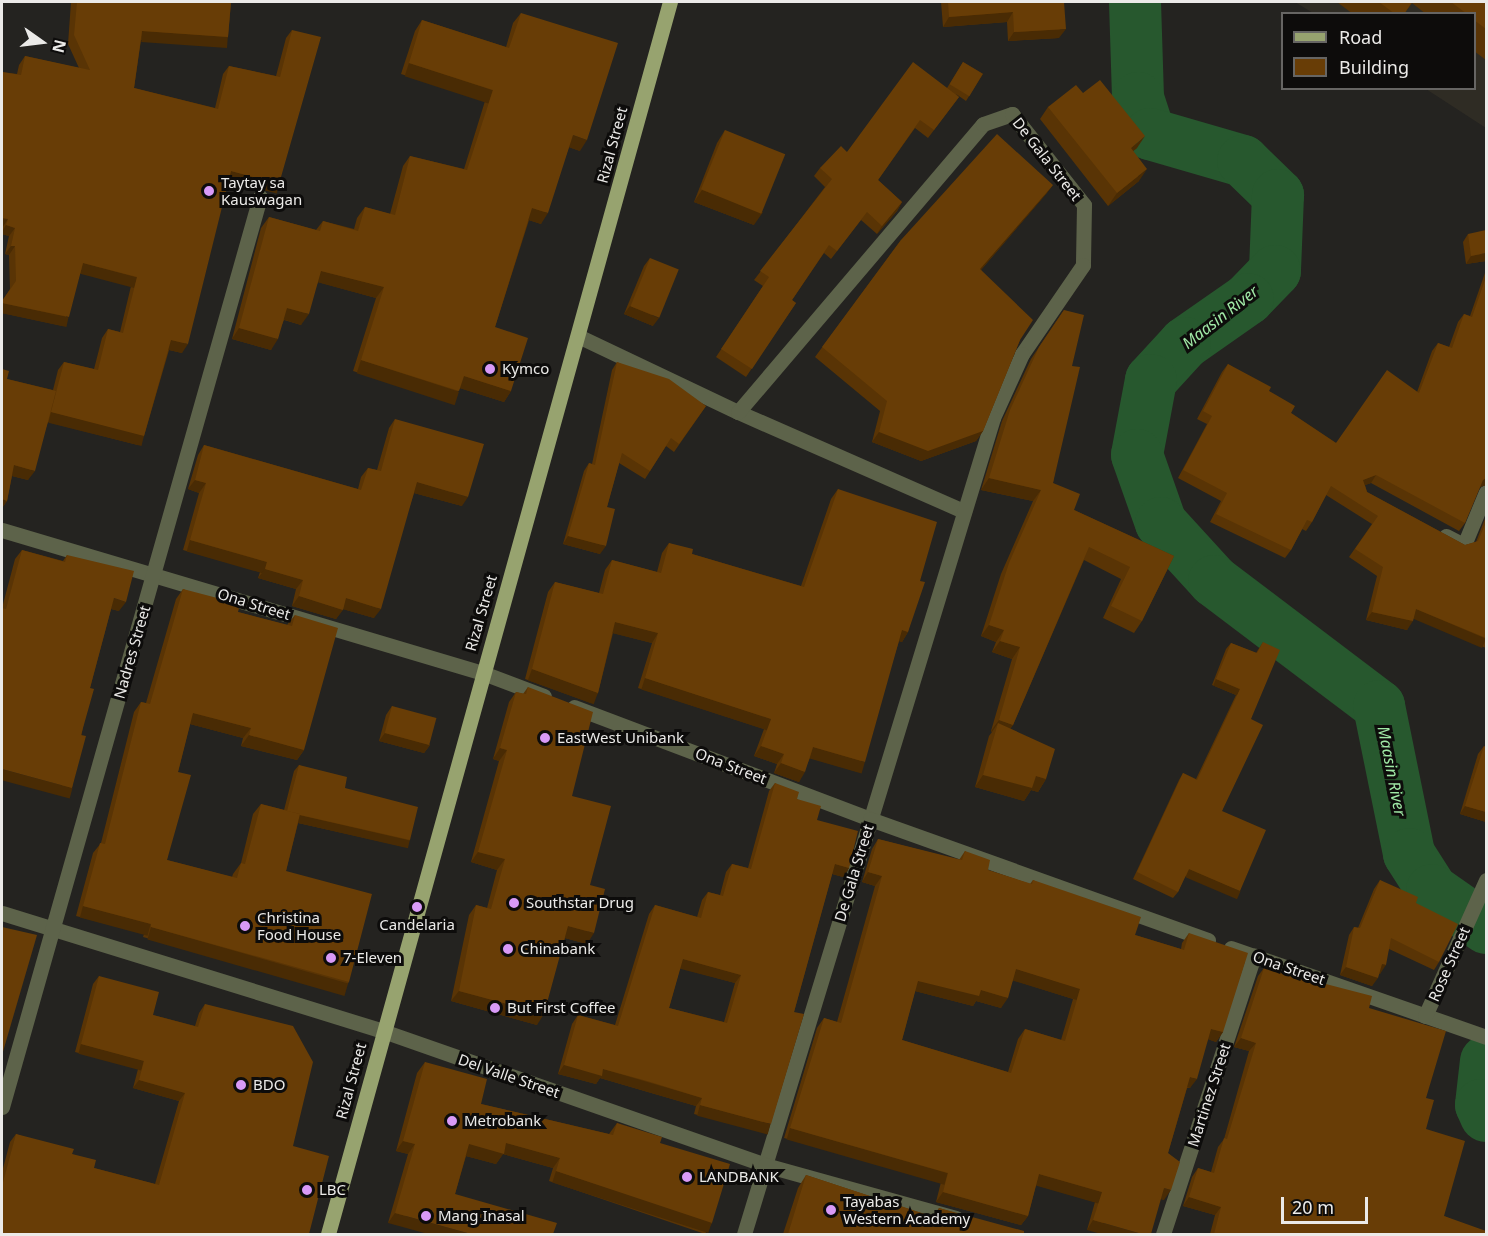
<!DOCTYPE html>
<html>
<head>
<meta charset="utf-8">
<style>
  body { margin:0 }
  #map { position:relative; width:1488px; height:1236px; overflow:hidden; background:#242320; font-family:"Noto Sans",sans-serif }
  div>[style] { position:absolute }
  .built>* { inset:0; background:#2f2c24 }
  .river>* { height:52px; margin:-26px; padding:0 26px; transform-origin:26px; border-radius:26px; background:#27582e }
  .minor>* { height:15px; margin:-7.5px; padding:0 7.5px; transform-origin:7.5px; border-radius:7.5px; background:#5d634a }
  .primary>* { height:15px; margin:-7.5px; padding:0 7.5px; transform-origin:7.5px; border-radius:7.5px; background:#97a36f }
  .wall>* { inset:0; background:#593405 }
  .shaded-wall>* { inset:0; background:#492b04; transform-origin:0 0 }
  .building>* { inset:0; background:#683d06; transform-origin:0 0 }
  .dots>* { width:16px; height:16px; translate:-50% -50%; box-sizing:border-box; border:3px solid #0d0c0b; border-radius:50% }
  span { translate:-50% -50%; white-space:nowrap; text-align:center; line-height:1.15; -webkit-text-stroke:6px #0d0c0b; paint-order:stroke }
  .street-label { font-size:15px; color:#ebeae8 }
  .poi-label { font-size:15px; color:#ebeae8 }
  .left { translate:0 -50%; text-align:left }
  .water-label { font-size:16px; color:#a0e9a6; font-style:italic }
  .frame { position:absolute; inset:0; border:3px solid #ebeae8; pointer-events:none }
  .legend { position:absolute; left:1281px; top:12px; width:195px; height:78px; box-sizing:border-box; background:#0d0c0b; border:2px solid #666563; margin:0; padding:8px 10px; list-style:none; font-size:18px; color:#ebeae8 }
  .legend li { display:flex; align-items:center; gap:12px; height:30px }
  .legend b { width:30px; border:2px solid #666563 }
  .north { position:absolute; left:12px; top:12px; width:60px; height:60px; -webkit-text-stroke:4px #0d0c0b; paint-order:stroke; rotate:104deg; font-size:16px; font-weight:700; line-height:24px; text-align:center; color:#ebeae8 }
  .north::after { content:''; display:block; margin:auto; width:21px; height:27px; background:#ebeae8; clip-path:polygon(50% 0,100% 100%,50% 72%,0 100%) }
  .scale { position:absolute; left:1281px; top:1197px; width:87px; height:27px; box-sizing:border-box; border:3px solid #ebeae8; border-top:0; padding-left:8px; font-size:18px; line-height:21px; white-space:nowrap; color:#ebeae8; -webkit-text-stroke:4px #0d0c0b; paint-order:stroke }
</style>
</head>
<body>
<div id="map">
  <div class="built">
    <i style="clip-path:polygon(1295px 2px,1486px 2px,1486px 128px,1426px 89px,1474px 88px,1474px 14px,1313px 13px)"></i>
  </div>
  <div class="river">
    <i style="left:1135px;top:2px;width:96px;rotate:88.2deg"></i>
    <i style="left:1138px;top:98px;width:38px;rotate:72deg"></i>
    <i style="left:1150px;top:134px;width:97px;rotate:16.2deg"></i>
    <i style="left:1243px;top:161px;width:49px;rotate:44.2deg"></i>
    <i style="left:1278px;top:195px;width:76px;rotate:92.3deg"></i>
    <i style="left:1275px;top:271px;width:39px;rotate:134deg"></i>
    <i style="left:1248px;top:299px;width:77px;rotate:145.1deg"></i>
    <i style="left:1185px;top:343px;width:50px;rotate:132.6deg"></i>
    <i style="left:1151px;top:380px;width:76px;rotate:100.6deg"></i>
    <i style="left:1137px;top:455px;width:72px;rotate:70.6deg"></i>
    <i style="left:1161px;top:523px;width:79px;rotate:47.6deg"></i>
    <i style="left:1214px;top:581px;width:207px;rotate:37.1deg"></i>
    <i style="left:1379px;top:706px;width:151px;rotate:78.5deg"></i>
    <i style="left:1409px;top:854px;width:43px;rotate:57.4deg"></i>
    <i style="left:1432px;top:890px;width:66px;rotate:35.1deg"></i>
    <i style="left:1486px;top:1061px;width:44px;rotate:96.5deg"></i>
    <i style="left:1481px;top:1105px;width:12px;rotate:66deg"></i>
  </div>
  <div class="minor">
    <i style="left:578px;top:336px;width:177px;rotate:25.4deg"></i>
    <i style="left:738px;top:412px;width:247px;rotate:23.7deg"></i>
    <i style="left:738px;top:412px;width:378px;rotate:-49.6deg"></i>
    <i style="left:983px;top:124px;width:31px;rotate:-19deg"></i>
    <i style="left:1012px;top:114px;width:116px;rotate:51.6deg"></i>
    <i style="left:1084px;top:205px;width:60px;rotate:91deg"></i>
    <i style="left:1083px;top:265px;width:108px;rotate:124.4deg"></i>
    <i style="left:1022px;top:354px;width:70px;rotate:114.4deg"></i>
    <i style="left:993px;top:418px;width:853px;rotate:106.97deg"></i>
    <i style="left:2px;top:530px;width:502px;rotate:16.56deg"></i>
    <i style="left:483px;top:673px;width:65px;rotate:20.7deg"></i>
    <i style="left:1446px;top:536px;width:20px;rotate:27deg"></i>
    <i style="left:1464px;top:545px;width:57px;rotate:-67.5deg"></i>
    <i style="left:574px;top:707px;width:316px;rotate:20.7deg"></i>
    <i style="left:870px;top:819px;width:359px;rotate:19.7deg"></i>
    <i style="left:2px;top:913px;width:399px;rotate:17.2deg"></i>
    <i style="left:383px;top:1031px;width:405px;rotate:19.3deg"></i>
    <i style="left:765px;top:1165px;width:198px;rotate:15.5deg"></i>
    <i style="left:1231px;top:948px;width:270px;rotate:19.2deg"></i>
    <i style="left:1425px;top:1016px;width:149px;rotate:-65.8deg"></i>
    <i style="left:2px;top:1107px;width:946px;rotate:-74.17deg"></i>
    <i style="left:1163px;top:1234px;width:293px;rotate:-71.9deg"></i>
  </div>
  <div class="primary">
    <i style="left:328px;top:1234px;width:1279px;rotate:-74.49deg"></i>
  </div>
  <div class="wall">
    <i style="clip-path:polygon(71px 2px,231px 2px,228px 37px,222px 46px,141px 40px,134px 88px,215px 108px,223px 74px,229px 66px,276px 76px,286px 38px,292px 30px,279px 184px,273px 192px,228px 180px,182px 353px,169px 350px,144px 436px,138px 445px,48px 422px,28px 480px,12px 476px,7px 501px,2px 508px,2px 369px,7px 379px,53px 390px,58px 370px,64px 362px,94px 369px,102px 338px,108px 329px,120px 332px,131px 286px,80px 273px,63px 326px,2px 313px,2px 301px,10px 289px,9px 255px,5px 254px,9px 236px,2px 234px,2px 72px,17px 74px,19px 65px,25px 56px,79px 68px,68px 44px)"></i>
    <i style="clip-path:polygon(941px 2px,1064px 2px,1059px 38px,1008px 41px,1007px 22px,943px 27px)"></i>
    <i style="clip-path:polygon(1337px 2px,1486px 2px,1486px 60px,1474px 51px,1474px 14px,1426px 14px,1412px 3px,1404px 14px,1353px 14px)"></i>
    <i style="clip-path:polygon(521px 13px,580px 151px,569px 147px,541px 224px,529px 220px,495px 327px,511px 391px,504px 402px,460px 388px,451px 402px,353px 371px,376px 298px,318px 282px,301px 325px,284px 320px,271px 350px,232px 339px,261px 228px,269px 217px,316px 230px,323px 221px,354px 229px,357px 218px,365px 207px,390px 214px,403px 166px,410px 156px,464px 169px,485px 101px,401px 74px,415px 31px,422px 20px,506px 47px,513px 23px)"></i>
    <i style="clip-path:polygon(963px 62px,983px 74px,966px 101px,956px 94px,959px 97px,928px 138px,915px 128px,878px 180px,902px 202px,897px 211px,877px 234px,861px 220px,831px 259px,824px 253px,792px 300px,796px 303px,746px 377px,716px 357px,763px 286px,754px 280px,825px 187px,814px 176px,820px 168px,847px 152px,947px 88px)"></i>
    <i style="clip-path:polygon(1083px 93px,1137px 148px,1133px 151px,1139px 181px,1108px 206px,1040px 119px,1048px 107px)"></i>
    <i style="clip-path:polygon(725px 130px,754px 225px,694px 202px,717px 143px)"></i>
    <i style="clip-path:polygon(1053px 185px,1046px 194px,981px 270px,1020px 340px,983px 431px,976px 441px,921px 461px,872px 442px,880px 411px,815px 357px,901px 240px)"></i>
    <i style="clip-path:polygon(1468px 234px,1486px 261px,1466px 264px,1463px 242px)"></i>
    <i style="clip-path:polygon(650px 258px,653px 326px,624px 314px,644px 266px)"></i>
    <i style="clip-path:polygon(1486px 270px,1486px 485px,1480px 487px,1465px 523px,1459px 531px,1371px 483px,1365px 485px,1367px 492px,1465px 545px,1476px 542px,1486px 516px,1486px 648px,1413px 618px,1407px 630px,1366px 620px,1377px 576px,1349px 557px,1372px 524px,1326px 495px,1312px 522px,1306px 531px,1302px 529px,1291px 550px,1285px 558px,1210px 522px,1221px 501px,1178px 478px,1207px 424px,1197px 419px,1222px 372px,1228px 364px,1269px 391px,1291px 413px,1336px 443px,1417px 392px,1432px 351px,1438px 343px,1449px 347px,1458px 322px,1464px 314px,1470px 316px)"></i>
    <i style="clip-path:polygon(1064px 310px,1072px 366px,1053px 483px,1074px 510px,1174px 556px,1142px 621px,1134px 633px,1103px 618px,1121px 579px,1084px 560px,1013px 725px,1010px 729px,1046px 779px,1038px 792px,1031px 790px,1024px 801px,975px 787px,989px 736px,992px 732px,991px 731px,1012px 659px,992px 652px,996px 642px,981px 636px,1001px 574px,1033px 501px,981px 490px,1002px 421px,1031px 359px)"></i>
    <i style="clip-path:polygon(617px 362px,706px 406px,674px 452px,666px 446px,645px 479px,619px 463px,607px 507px,600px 554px,563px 544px,584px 471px,589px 463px,592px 464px,612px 370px)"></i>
    <i style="clip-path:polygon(395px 419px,462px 506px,414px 493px,374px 618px,343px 609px,336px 619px,292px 606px,296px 589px,258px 578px,260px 572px,183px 550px,199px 493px,188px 489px,198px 455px,204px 445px,358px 489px,361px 477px,368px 468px,377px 470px,389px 428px)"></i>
    <i style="clip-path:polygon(838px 489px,920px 581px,908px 632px,902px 642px,899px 641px,858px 772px,810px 758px,799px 782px,774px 773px,777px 764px,754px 756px,764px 729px,638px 688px,652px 643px,613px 633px,598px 693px,591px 703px,525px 679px,548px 592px,555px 582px,599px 593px,605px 570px,612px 560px,657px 572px,662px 553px,669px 543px,692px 554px,801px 586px,831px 499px)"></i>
    <i style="clip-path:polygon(22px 550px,63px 561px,67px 555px,119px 611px,111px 609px,90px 688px,72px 788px,66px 797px,2px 608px,15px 559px)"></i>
    <i style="clip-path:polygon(183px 589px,238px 612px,287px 625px,295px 615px,304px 750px,297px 760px,241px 746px,243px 738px,190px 724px,178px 772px,167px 860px,232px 877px,233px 874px,241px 863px,253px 814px,261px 804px,284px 810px,294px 771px,299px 765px,345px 788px,410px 840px,405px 847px,298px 823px,286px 871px,349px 982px,342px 992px,143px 937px,144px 934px,76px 916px,93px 853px,101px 843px,134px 712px,141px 702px,146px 703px,176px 599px)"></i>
    <i style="clip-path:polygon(1263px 642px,1251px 719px,1222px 811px,1236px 898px,1185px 876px,1178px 892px,1173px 898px,1133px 879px,1179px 780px,1183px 773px,1196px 779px,1236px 695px,1212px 685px,1226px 649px,1231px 643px,1256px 653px)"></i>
    <i style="clip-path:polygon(528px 687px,572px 796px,590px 885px,587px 944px,565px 938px,537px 1025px,451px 1001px,469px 915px,476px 905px,487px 908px,497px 870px,471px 862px,499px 761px,493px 759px,509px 702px,516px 692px,523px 694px)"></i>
    <i style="clip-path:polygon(392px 706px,430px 745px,424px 753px,379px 741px,386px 715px)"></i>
    <i style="clip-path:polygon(1484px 746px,1486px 822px,1460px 814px,1478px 754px)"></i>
    <i style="clip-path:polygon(evenodd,775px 783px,797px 799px,817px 820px,849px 868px,843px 877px,832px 874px,794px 1012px,765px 1133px,694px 1114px,696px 1106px,641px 1090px,600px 1078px,596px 1084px,558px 1074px,572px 1024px,578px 1015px,615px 1025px,649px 914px,655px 905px,697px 917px,702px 900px,708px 892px,720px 895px,726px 872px,732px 864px,748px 868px,769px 791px,775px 783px,680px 968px,735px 983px,724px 1022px,669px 1008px,680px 968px)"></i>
    <i style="clip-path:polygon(evenodd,878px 839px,959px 860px,965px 851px,988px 870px,1030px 884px,1033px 880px,1135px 935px,1181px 949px,1182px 943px,1189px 933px,1223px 1032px,1216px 1042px,1208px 1039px,1190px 1088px,1187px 1088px,1168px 1153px,1164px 1200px,1161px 1199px,1087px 1230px,1095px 1202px,1036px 1185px,1028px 1216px,1021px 1225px,936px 1202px,941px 1182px,784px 1138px,817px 1028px,824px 1018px,837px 1022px,875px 886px,862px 882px,872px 849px,878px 839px,1013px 980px,1073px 999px,1061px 1040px,1025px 1029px,1018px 1039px,1008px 1072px,902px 1040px,915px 991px,973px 1006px,976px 1001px,1001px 1008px,1013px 980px)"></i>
    <i style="clip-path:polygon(1380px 880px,1416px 903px,1439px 962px,1434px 970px,1389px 949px,1380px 974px,1379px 973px,1372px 986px,1340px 975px,1349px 935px,1354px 927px,1358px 928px,1374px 889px)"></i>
    <i style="clip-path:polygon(1264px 968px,1369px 1008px,1426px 1098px,1426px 1129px,1444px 1216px,1486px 1234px,1210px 1234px,1215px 1215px,1183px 1206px,1192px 1177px,1198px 1168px,1211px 1172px,1218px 1147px,1224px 1139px,1249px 1051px,1234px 1047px,1258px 976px)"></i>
    <i style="clip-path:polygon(99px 976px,153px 1015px,195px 1026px,199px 1013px,205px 1004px,293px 1146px,2px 1234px,2px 1172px,10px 1142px,16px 1134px,72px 1154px,94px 1168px,155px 1184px,179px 1101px,133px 1088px,138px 1069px,75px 1052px,93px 984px)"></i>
    <i style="clip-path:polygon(425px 1062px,481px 1104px,609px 1134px,617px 1123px,660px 1143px,712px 1223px,705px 1234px,549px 1181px,553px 1168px,503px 1154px,496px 1164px,466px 1156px,455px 1194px,388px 1223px,408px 1154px,396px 1151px,417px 1073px)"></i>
    <i style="clip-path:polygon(806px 1175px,933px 1217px,939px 1208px,1024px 1234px,783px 1234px,798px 1188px)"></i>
  </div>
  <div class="shaded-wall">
    <i style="clip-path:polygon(1013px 12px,1007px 22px,943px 27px,949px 17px)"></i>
    <i style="clip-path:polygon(1066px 29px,1059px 38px,1008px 41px,1014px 32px)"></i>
    <i style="left:142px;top:31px;width:86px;height:11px;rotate:4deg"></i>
    <i style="left:409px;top:63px;width:88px;height:14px;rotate:18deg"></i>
    <i style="clip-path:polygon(573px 135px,587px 140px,580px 151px,565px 146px)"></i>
    <i style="clip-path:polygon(1145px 136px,1137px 148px,1122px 160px,1131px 148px)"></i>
    <i style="clip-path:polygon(1147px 169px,1139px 181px,1108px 206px,1117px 193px)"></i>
    <i style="left:231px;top:171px;width:50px;height:10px;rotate:15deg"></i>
    <i style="clip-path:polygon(1053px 185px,1046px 194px,973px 279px,980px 269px)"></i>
    <i style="clip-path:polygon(702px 190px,763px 212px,754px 225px,694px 202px)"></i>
    <i style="clip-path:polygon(902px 202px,897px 211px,877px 234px,882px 226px)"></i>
    <i style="clip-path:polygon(532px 208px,548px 213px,541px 224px,525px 219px)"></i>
    <i style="clip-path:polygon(2px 218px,8px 219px,2px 228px)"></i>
    <i style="clip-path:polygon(6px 225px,15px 228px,9px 236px,2px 234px,2px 232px)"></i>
    <i style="clip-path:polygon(11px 246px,15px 246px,9px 255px,5px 254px)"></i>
    <i style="clip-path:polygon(1486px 253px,1486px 261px,1466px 264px,1471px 256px)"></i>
    <i style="left:83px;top:263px;width:56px;height:11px;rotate:15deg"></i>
    <i style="clip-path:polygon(321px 271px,384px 287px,376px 298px,313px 281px)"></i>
    <i style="left:2px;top:303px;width:68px;height:10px;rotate:12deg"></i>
    <i style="clip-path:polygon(630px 306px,659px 318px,653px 326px,624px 314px)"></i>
    <i style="clip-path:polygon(287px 308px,309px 314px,301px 325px,279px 318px)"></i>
    <i style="clip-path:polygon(239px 328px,278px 339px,271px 350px,232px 339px)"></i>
    <i style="clip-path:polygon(171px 340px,188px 344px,182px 353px,165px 349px)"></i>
    <i style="left:361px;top:360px;width:103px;height:14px;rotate:18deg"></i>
    <i style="clip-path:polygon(464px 376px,511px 391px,504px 402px,456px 387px)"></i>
    <i style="left:51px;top:412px;width:96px;height:11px;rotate:14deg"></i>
    <i style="clip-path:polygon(983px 431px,976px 441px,921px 461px,872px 442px,879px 432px)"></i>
    <i style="clip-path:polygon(14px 465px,35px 471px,28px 480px,8px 475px)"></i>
    <i style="clip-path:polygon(1376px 475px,1371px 483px,1357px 488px,1363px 480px)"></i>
    <i style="clip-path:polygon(989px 478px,1041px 490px,1033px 501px,981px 490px)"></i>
    <i style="clip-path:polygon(1486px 478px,1486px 485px,1477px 488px,1483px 480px)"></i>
    <i style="clip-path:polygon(195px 480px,206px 483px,199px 493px,188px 489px)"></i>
    <i style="clip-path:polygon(417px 482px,468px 497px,462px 506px,410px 492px)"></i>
    <i style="clip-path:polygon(2px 499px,7px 501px,2px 508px)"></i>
    <i style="clip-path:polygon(568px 536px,606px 546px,600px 554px,563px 544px)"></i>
    <i style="left:190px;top:540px;width:80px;height:12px;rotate:16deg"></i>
    <i style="clip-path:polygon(265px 569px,303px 580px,296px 589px,258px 578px)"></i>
    <i style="clip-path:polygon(299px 596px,343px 610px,336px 619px,292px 606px)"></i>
    <i style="clip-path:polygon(114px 598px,126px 602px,119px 611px,107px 608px)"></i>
    <i style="clip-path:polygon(346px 598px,381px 609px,374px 618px,339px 608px)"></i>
    <i style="left:1416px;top:609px;width:76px;height:10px;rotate:23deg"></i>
    <i style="clip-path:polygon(1372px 612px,1413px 621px,1407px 630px,1366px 620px)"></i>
    <i style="clip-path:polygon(615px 622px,658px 633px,652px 643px,608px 632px)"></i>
    <i style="clip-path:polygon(989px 625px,1004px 630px,996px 642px,981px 636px)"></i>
    <i style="clip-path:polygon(902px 630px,908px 632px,902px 642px,895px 640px)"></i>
    <i style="clip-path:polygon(1000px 641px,1020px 647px,1012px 659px,992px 652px)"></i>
    <i style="left:532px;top:669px;width:70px;height:12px;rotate:20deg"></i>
    <i style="left:645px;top:678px;width:133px;height:12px;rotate:18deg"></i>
    <i style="left:1216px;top:679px;width:26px;height:7px;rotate:23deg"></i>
    <i style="clip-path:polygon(193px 713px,251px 728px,243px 738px,186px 723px)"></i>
    <i style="clip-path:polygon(999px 720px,1013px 725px,1005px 736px,998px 723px,992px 732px,991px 731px)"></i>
    <i style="clip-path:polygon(385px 733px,430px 745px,424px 753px,379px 741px)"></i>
    <i style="clip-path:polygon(249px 735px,304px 750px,297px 760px,241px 746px)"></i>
    <i style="clip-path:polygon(761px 746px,784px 754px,777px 764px,754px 756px)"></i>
    <i style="left:813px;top:747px;width:54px;height:12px;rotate:16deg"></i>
    <i style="clip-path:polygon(500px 748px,507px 750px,499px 761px,493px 759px)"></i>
    <i style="clip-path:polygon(781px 763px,805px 772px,799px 782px,774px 773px)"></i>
    <i style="left:2px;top:769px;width:73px;height:11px;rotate:15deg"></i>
    <i style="clip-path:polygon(983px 775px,1036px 776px,1046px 779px,1038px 792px,1031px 790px,1024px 801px,975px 787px)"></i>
    <i style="clip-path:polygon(1465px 806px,1486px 812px,1486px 822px,1460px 814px)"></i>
    <i style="left:286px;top:812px;width:127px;height:8px;rotate:13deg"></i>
    <i style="clip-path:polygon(478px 852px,505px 859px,497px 870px,471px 862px)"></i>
    <i style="clip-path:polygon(835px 864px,849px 868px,843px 877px,829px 873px)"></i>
    <i style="left:1189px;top:869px;width:56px;height:9px;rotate:23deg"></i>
    <i style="clip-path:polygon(868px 872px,882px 876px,875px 886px,862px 882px)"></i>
    <i style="left:83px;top:906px;width:70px;height:12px;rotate:15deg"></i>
    <i style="clip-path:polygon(568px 926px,594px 933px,587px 944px,561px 937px)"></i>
    <i style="left:151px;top:927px;width:205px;height:13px;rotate:16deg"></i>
    <i style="clip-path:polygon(683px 959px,741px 975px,735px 983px,677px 968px)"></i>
    <i style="clip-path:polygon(1382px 964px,1386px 965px,1380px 974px,1376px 973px)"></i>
    <i style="clip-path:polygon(1346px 967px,1378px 978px,1372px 986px,1340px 975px)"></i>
    <i style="left:1016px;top:969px;width:67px;height:12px;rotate:17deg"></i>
    <i style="clip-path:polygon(918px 981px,981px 990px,1008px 998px,1001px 1008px,976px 1001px,973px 1006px,911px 990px)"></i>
    <i style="clip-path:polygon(459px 991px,544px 1014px,537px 1025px,451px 1001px)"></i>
    <i style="clip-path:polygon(1211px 1029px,1223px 1032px,1216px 1042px,1204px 1038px)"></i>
    <i style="clip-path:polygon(1241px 1038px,1256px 1043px,1249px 1051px,1234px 1047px)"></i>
    <i style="left:81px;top:1044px;width:65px;height:10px;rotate:15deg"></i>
    <i style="clip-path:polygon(564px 1065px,603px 1069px,702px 1098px,696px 1106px,600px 1078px,596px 1084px,558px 1074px)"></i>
    <i style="clip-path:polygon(1190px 1077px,1197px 1079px,1190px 1088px,1183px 1086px)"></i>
    <i style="clip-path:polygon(139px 1080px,185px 1093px,179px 1101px,133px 1088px)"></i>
    <i style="left:700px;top:1105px;width:73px;height:11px;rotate:15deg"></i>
    <i style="left:790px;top:1128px;width:164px;height:12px;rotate:16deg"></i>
    <i style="clip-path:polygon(403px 1141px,415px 1144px,408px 1154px,396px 1151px)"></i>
    <i style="clip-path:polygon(506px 1143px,560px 1158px,553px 1168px,503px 1154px,496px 1164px,462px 1155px,469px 1144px)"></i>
    <i style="left:556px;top:1171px;width:164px;height:12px;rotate:18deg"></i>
    <i style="left:1039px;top:1174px;width:66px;height:12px;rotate:16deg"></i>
    <i style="clip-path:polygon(1164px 1188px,1171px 1190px,1164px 1200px,1157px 1198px)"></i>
    <i style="clip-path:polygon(943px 1192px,1028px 1216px,1021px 1225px,936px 1202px)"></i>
    <i style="clip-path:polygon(1189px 1197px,1221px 1207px,1215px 1215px,1183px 1206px)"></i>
    <i style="clip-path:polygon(395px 1213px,471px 1234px,428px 1234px,388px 1223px)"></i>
    <i style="clip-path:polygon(1093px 1220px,1142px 1234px,1101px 1234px,1087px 1230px)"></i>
  </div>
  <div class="building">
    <i style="clip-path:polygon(77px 2px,231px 2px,228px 37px,142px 31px,134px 88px,218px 109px,229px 66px,280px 77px,292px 30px,321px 37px,279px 184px,231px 171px,188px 344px,171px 340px,144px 436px,51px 412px,64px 362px,98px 370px,108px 329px,123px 333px,137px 277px,83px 263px,69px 317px,2px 303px,2px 301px,16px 281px,15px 246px,11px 246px,15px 228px,6px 225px,8px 219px,2px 218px,2px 72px,21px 75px,25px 56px,90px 70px,74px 35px)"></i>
    <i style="clip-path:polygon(948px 2px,1064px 2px,1066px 29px,1014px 32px,1013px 12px,949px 17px)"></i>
    <i style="clip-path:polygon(1379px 2px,1412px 2px,1404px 14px,1395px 14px)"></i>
    <i style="clip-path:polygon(1451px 2px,1486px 2px,1486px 29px,1474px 20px,1474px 14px,1467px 14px)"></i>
    <i style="clip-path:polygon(521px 13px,618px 43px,587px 140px,573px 135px,548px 213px,532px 208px,495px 327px,528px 338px,511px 391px,464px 376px,459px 391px,361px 360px,384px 287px,321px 271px,309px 314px,287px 308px,278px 339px,239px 328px,269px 217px,320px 231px,323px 221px,358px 231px,365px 207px,395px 215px,410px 156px,467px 170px,493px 90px,409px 63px,422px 20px,509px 48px)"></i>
    <i style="clip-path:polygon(913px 62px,959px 97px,934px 130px,920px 120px,878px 180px,902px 202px,882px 226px,867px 212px,837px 251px,829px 245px,792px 300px,796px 303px,752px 369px,721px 349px,769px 277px,760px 271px,832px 179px,820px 168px,841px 146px,847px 152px)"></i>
    <i style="left:963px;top:62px;width:23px;height:26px;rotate:31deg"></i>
    <i style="clip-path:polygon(1100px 80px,1145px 136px,1131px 148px,1147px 169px,1117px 193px,1048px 107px,1076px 85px,1083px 93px)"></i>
    <i style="left:725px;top:130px;width:65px;height:64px;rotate:22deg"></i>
    <i style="clip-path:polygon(997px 134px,1053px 185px,980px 269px,1033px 320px,1020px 340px,983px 431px,928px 451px,879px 432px,887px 401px,822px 347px,901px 240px)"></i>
    <i style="clip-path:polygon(1486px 230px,1486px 253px,1471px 256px,1468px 234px)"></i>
    <i style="left:650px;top:258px;width:31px;height:52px;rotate:22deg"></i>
    <i style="clip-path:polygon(1486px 277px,1486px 478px,1483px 480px,1465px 523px,1376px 475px,1363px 480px,1367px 492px,1465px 545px,1478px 541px,1486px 522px,1486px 638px,1416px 609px,1413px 621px,1372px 612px,1383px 567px,1355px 549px,1378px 516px,1331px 486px,1312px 522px,1307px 520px,1291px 550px,1216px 514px,1227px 493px,1183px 470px,1212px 416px,1203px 411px,1228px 364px,1271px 387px,1269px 391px,1295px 406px,1291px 413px,1336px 443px,1387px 370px,1419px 393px,1438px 343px,1452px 348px,1464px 314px,1472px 317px)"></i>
    <i style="clip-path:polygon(1064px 310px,1084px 315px,1072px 366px,1080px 367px,1053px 483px,1080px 494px,1074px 510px,1174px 556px,1142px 621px,1111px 606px,1130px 567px,1089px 547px,1013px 725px,999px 720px,1020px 647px,1000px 641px,1004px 630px,989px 625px,1009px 563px,1041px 490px,989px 478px,1010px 410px,1039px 347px)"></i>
    <i style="clip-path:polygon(617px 362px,669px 379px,706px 406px,679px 444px,671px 438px,650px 471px,622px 453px,607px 507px,615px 509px,606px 546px,568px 536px,589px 463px,595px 465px)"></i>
    <i style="clip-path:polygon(2px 369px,9px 371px,7px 379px,56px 391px,35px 471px,14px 465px,7px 501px,2px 499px)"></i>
    <i style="clip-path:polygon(395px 419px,484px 444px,468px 497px,417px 482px,381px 609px,346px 598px,343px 610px,299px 596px,303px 580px,265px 569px,267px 562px,190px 540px,206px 483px,195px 480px,204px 445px,361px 490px,368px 468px,381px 471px)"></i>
    <i style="clip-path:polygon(838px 489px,937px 522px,920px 581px,925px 582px,908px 632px,902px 630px,865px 762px,813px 747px,805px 772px,781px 763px,784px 754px,761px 746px,771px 719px,645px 678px,658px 633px,615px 622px,598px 693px,532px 669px,555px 582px,603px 594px,612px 560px,661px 573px,669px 543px,693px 549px,692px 554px,804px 587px)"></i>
    <i style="clip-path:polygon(22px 550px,65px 562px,67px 555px,134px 571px,126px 602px,114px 598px,90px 688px,94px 689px,81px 735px,86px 736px,72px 788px,2px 769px,2px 608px,6px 609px)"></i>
    <i style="clip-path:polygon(183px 589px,240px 604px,238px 612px,292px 626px,295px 615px,338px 628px,304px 750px,249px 735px,251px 728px,193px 713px,178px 772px,191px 775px,167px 860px,237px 878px,241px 863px,245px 864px,261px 804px,300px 814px,286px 871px,372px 894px,349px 982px,151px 927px,151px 924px,83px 906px,100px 843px,105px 844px,141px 702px,150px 704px)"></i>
    <i style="clip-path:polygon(1263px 642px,1280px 650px,1251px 719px,1263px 725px,1222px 811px,1266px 830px,1240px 891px,1189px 869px,1178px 892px,1137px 872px,1183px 773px,1197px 780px,1240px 689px,1216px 679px,1231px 643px,1257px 653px)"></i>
    <i style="clip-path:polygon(528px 687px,593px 712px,572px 796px,611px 806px,590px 885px,605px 889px,594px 933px,568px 926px,544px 1014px,459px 991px,476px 905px,491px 909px,505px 859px,478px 852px,507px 750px,500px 748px,516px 692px,526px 694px)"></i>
    <i style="left:392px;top:706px;width:46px;height:28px;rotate:15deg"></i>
    <i style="clip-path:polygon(998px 723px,1055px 749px,1046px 779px,1036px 776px,1032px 788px,983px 775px)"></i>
    <i style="clip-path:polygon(1484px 746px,1486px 747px,1486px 812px,1465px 806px)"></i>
    <i style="clip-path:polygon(299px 765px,347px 777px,345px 788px,418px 807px,410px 840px,300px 815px,300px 814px,287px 811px)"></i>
    <i style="clip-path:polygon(evenodd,775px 783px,799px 792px,797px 799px,821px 806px,817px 820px,858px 831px,849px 868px,835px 864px,794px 1012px,804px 1014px,771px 1124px,700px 1105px,702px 1098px,647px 1081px,603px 1069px,602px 1076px,564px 1065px,578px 1015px,618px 1026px,655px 905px,701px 918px,708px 892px,723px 896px,732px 864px,751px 869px,775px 783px,683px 959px,741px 975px,727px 1023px,669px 1008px,683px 959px)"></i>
    <i style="clip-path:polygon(evenodd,878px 839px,962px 860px,965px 851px,990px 860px,988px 870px,1032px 884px,1033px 880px,1141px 917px,1135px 935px,1184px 950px,1189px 933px,1248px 953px,1223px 1032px,1211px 1029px,1197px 1079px,1190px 1077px,1168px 1153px,1180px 1162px,1171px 1190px,1164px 1188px,1151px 1234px,1142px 1234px,1093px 1220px,1102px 1192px,1039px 1174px,1028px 1216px,943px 1192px,948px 1173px,790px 1128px,824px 1018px,841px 1023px,882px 876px,868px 872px,878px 839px,1016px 969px,1080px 989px,1065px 1041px,1025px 1029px,1011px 1073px,902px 1040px,918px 981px,979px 996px,981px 990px,1008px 998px,1016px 969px)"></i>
    <i style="clip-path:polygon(1380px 880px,1418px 897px,1416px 903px,1458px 924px,1439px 962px,1391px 938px,1386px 965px,1382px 964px,1378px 978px,1346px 967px,1354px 927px,1360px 928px)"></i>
    <i style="clip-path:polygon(2px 927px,37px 935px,2px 1055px)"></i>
    <i style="clip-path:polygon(1264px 968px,1372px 996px,1369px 1008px,1446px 1031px,1426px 1098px,1434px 1100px,1426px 1129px,1465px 1141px,1444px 1216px,1486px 1231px,1486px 1234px,1214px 1234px,1221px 1207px,1189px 1197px,1198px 1168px,1214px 1173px,1224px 1138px,1227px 1139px,1256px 1043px,1241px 1038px)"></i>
    <i style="clip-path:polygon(99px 976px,159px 992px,153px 1015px,198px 1027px,205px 1004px,293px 1026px,313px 1062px,293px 1146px,329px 1156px,309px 1234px,2px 1234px,2px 1186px,16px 1134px,74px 1149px,72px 1154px,96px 1160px,94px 1168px,159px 1185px,185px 1093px,139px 1080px,144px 1061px,81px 1044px)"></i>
    <i style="clip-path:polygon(425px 1062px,487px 1079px,481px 1104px,613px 1135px,617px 1123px,662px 1137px,660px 1143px,730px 1164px,712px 1223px,556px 1171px,560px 1158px,506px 1143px,504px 1154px,469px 1144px,455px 1194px,557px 1223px,553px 1234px,471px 1234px,395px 1213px,415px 1144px,403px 1141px)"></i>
    <i style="clip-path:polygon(806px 1175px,937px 1218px,939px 1208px,1024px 1231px,1024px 1234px,788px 1234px)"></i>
  </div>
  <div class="dots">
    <i style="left:209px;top:191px;background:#d99af7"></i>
    <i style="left:490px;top:369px;background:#d99af7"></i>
    <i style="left:545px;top:738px;background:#d99af7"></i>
    <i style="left:514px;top:903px;background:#d99af7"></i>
    <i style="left:417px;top:907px;background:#d99af7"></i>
    <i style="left:245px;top:926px;background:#d99af7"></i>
    <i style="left:508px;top:949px;background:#d99af7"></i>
    <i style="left:331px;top:958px;background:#d99af7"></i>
    <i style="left:495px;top:1008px;background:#d99af7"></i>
    <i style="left:241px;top:1085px;background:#d99af7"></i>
    <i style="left:452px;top:1121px;background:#d99af7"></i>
    <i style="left:687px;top:1177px;background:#d99af7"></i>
    <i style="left:307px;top:1190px;background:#d99af7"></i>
    <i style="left:831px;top:1210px;background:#d99af7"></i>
    <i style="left:426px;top:1216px;background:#d99af7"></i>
  </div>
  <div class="street-label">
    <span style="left:612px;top:145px;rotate:-75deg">Rizal Street</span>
    <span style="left:1047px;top:159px;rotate:52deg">De Gala Street</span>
    <span style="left:254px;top:604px;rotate:17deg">Ona Street</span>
    <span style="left:481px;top:613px;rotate:-74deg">Rizal Street</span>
    <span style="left:132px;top:652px;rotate:-74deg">Nadres Street</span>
    <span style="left:731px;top:766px;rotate:21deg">Ona Street</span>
    <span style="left:854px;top:873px;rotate:-73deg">De Gala Street</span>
    <span style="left:1449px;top:964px;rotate:-66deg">Rose Street</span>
    <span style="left:1289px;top:968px;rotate:19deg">Ona Street</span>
    <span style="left:509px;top:1076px;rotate:19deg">Del Valle Street</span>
    <span style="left:351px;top:1081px;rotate:-75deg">Rizal Street</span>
    <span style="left:1209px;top:1095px;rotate:-72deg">Martinez Street</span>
  </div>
  <div class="poi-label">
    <span class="left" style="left:221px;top:191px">Taytay sa<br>Kauswagan</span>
    <span class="left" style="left:502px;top:369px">Kymco</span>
    <span class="left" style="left:557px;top:738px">EastWest Unibank</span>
    <span class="left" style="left:526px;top:903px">Southstar Drug</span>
    <span class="left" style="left:257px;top:926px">Christina<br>Food House</span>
    <span style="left:417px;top:925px">Candelaria</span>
    <span class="left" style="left:520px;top:949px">Chinabank</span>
    <span class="left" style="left:343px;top:958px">7-Eleven</span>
    <span class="left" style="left:507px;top:1008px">But First Coffee</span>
    <span class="left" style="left:253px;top:1085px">BDO</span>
    <span class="left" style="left:464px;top:1121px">Metrobank</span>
    <span class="left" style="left:699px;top:1177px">LANDBANK</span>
    <span class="left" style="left:319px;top:1190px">LBC</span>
    <span class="left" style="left:843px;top:1210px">Tayabas<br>Western Academy</span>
    <span class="left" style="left:438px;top:1216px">Mang Inasal</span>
  </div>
  <div class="water-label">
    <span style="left:1220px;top:317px;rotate:-38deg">Maasin River</span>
    <span style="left:1392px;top:771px;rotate:79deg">Maasin River</span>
  </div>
  <div class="frame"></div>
  <ul class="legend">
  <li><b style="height:8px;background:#97a36f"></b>Road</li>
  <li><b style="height:16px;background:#683d06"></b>Building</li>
  </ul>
  <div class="north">N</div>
  <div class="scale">20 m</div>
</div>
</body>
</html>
